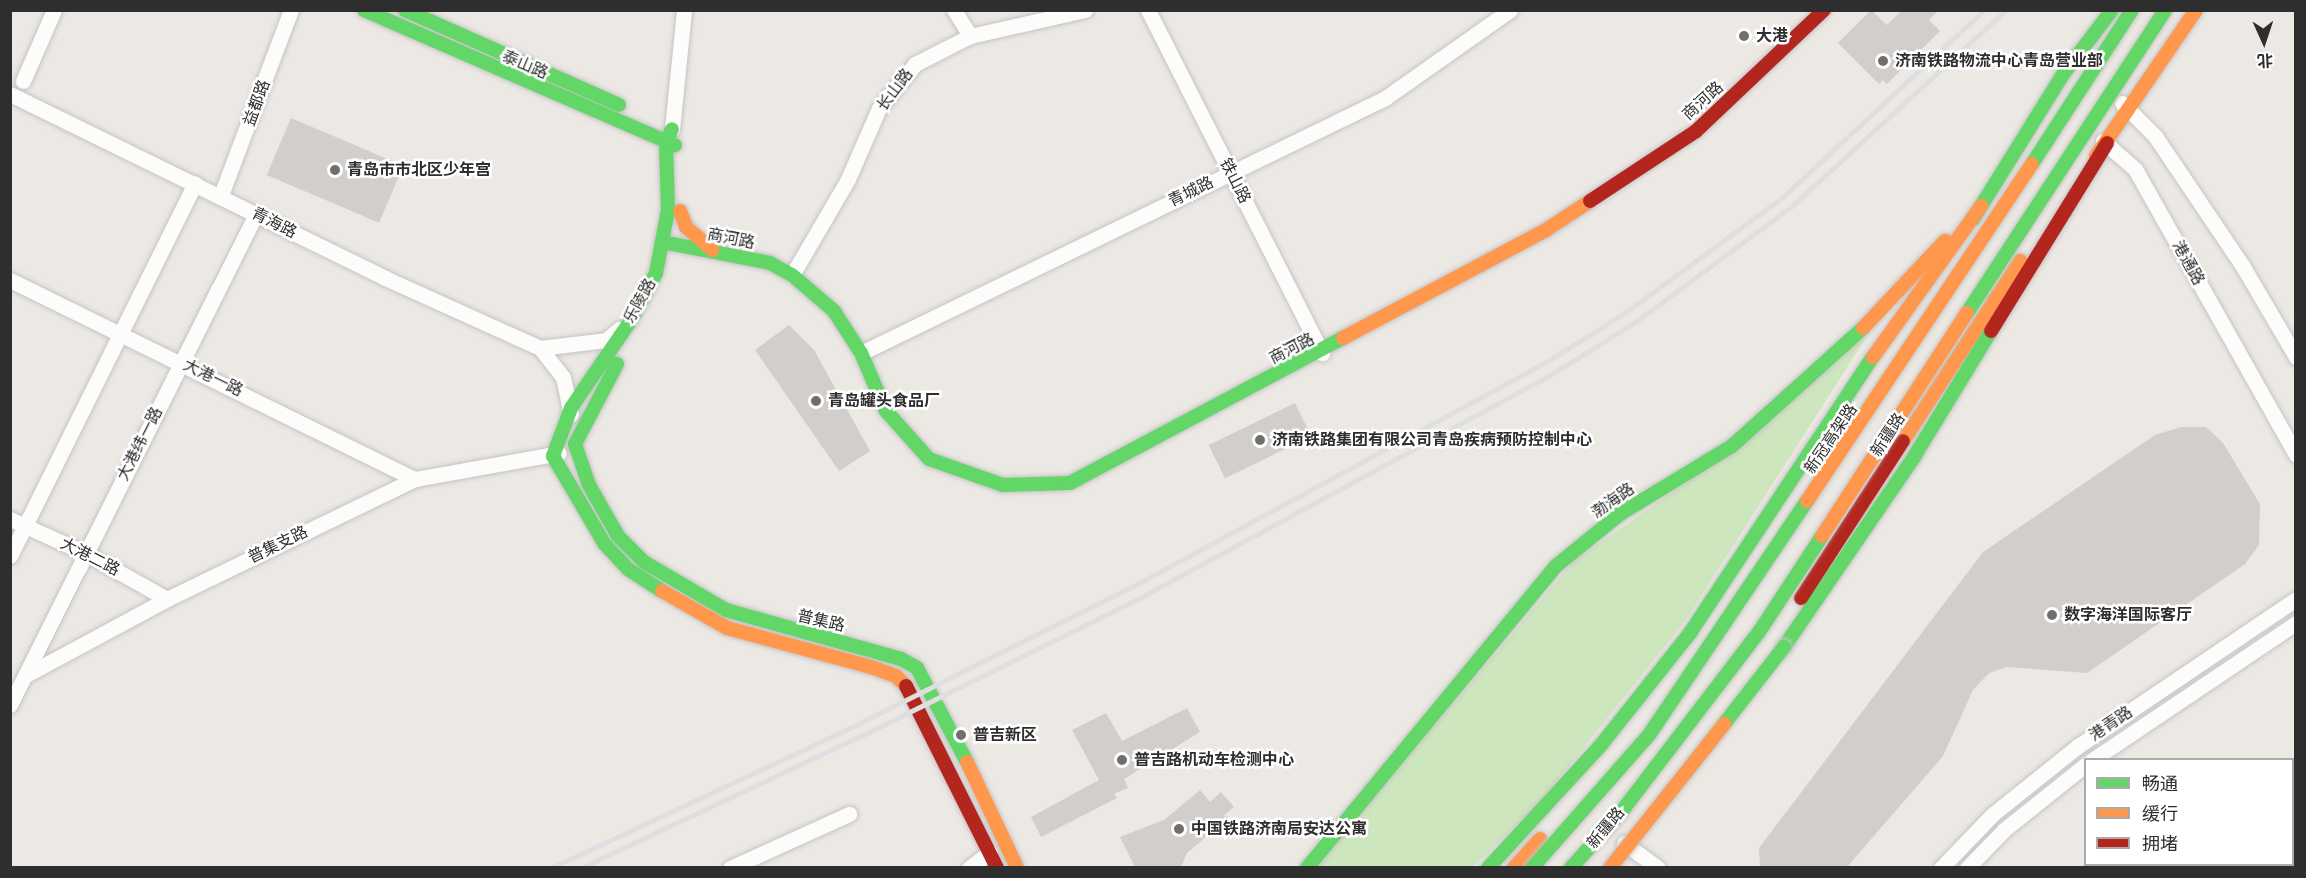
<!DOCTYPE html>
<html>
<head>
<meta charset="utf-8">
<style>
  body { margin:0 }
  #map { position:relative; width:2306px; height:878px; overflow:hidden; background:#ece8e4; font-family:"Source Sans 3","Noto Sans SC",sans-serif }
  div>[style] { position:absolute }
  .green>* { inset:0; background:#cee6be }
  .building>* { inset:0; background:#d1cecb; transform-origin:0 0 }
  .roads { filter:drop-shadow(0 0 2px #c5c4c5) drop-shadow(0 0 2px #c5c4c5) }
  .street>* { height:15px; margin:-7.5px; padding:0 7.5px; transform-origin:7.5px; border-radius:7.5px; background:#fcfcfb }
  .fast>* { height:14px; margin:-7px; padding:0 7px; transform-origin:7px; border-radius:7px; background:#63d668 }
  .slow>* { height:14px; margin:-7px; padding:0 7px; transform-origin:7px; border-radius:7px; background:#ff974d }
  .jam>* { height:14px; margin:-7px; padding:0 7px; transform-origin:7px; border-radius:7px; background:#b3261e }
  .rail>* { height:4.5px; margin:-2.25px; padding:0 2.25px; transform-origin:2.25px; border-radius:2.25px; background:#dfdfe1 }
  .bridges { filter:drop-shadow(0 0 2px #c6c5c4) drop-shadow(0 0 2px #c6c5c4) }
  .fast-bridge>* { height:14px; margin:-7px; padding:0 7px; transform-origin:7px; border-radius:7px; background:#63d668 }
  .slow-bridge>* { height:14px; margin:-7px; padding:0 7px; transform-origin:7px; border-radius:7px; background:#ff974d }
  .dots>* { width:16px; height:16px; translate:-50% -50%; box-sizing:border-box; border:3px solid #fff; border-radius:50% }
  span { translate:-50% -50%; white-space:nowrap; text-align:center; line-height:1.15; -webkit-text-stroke:5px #fff; paint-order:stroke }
  .poi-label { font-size:16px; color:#2e2e2e; font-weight:700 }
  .left { translate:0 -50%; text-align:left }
  .street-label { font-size:16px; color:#2e2e2e }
  .frame { position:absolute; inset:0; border:12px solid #2e2e2e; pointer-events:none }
  .legend { position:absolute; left:2084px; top:758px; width:210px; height:108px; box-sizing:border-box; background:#fff; border:2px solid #ababab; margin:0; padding:8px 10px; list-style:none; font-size:18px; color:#2e2e2e }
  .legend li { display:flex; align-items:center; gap:12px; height:30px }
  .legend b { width:30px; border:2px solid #ababab }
  .north { position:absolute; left:2234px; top:12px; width:60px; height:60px; -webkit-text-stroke:4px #fff; paint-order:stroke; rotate:177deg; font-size:16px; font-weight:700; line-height:24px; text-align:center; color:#2e2e2e }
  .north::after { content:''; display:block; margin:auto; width:21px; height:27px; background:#2e2e2e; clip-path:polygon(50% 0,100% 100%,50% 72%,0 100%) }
</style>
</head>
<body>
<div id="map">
  <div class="green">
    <i style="clip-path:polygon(1869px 333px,1685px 621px,1541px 801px,1473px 867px,1314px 868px,1574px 561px,1710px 466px)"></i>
  </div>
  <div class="building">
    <i style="clip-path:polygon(1871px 10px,1887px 25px,1902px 10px,1939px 10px,1929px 20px,1940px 31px,1887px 84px,1883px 80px,1879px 84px,1838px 43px)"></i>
    <i style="left:291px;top:118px;width:122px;height:62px;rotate:23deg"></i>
    <i style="clip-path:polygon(789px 325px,814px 350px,870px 451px,839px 471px,755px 350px)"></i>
    <i style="left:1295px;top:403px;width:37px;height:96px;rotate:64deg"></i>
    <i style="clip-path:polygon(2181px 427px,2206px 427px,2223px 443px,2260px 504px,2259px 545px,2245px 564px,2087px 673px,2007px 667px,1989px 673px,1973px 690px,1943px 756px,1847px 867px,1760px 867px,1759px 848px,1983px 552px,2155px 435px)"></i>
    <i style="clip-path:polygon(1187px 708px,1200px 732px,1124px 779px,1128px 788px,1114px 794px,1117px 798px,1041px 837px,1031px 817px,1099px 780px,1072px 730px,1106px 713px,1122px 741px)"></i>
    <i style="clip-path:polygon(1200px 790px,1210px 802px,1221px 792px,1234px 807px,1224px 815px,1228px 818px,1187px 853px,1181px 867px,1135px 867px,1120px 837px,1164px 820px)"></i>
  </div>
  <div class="roads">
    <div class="street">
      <i style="left:954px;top:10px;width:31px;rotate:58deg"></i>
      <i style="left:1148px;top:10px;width:385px;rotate:63.1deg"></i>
      <i style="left:23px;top:81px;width:77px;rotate:-66.4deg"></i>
      <i style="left:10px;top:94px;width:418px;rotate:26.1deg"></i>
      <i style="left:385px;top:278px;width:170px;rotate:24.3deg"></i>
      <i style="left:540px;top:348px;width:37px;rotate:52deg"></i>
      <i style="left:563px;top:377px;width:38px;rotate:78deg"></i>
      <i style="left:2122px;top:103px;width:47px;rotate:45deg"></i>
      <i style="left:2155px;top:136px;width:156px;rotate:56deg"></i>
      <i style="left:2242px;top:265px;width:107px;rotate:59.6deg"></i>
      <i style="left:672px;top:129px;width:120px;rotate:-84.2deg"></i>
      <i style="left:2103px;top:141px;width:43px;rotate:41.2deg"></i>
      <i style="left:2135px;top:169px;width:328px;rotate:60.6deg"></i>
      <i style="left:221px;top:195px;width:198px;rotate:-69.3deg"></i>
      <i style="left:792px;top:275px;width:111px;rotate:-59.7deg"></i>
      <i style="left:848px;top:179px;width:77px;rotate:-66.4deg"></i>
      <i style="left:879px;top:108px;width:57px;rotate:-50.7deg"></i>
      <i style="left:915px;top:64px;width:62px;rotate:-27deg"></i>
      <i style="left:970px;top:36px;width:118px;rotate:-12.7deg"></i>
      <i style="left:10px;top:280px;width:451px;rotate:26.2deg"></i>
      <i style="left:540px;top:348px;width:66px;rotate:-6.9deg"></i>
      <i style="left:606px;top:340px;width:17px;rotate:-40deg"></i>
      <i style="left:861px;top:353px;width:583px;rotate:-25.95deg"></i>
      <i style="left:1385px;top:98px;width:153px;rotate:-35.1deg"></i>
      <i style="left:10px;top:519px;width:82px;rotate:24.4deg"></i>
      <i style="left:85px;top:553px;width:94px;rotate:29.3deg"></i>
      <i style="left:10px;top:556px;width:416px;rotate:-63.6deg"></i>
      <i style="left:26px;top:675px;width:160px;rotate:-28.3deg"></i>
      <i style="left:167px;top:599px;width:276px;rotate:-25.8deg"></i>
      <i style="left:415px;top:479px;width:146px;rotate:-10.2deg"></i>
      <i style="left:10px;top:705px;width:549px;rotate:-63.39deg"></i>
      <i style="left:2092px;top:760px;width:246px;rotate:-33.9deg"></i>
      <i style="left:1624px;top:843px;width:42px;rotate:36.3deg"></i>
      <i style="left:730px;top:868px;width:131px;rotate:-24.4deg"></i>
      <i style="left:969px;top:868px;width:26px;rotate:-37deg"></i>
      <i style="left:1941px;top:868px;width:75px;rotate:-46.1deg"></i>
      <i style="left:1993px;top:814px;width:109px;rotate:-38.7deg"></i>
      <i style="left:2078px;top:746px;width:263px;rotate:-34deg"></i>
      <i style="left:1967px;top:868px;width:54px;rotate:-45.7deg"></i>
      <i style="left:2005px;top:829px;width:104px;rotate:-38.7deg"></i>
    </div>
    <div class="fast">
      <i style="left:364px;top:10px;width:339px;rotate:23.5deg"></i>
      <i style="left:405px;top:10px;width:234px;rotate:23.9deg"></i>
      <i style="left:1973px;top:219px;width:172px;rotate:-58.1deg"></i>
      <i style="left:2064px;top:73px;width:79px;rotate:-52.7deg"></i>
      <i style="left:662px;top:242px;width:110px;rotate:11deg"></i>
      <i style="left:770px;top:263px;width:25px;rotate:29deg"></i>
      <i style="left:792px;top:275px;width:55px;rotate:40.6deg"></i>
      <i style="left:834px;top:311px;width:50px;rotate:57.3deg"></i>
      <i style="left:861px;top:353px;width:63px;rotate:66.7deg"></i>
      <i style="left:886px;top:411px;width:64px;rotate:48.1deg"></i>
      <i style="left:929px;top:459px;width:78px;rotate:19.4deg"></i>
      <i style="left:1003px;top:485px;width:67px;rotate:-1.7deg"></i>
      <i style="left:1070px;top:483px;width:309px;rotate:-28deg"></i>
      <i style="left:617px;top:364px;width:90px;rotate:117.7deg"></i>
      <i style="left:575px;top:444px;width:43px;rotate:71.1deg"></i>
      <i style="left:589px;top:485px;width:59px;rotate:60.4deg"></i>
      <i style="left:618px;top:536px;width:37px;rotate:45deg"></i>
      <i style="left:644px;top:562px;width:95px;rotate:30.3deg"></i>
      <i style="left:726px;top:610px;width:182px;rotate:15.6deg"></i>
      <i style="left:901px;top:659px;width:18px;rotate:29deg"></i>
      <i style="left:917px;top:668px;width:106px;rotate:62deg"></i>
      <i style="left:662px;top:591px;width:40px;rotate:-147.1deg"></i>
      <i style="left:628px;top:569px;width:35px;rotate:-133deg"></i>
      <i style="left:604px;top:543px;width:101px;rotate:-120.4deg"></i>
      <i style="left:553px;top:456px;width:51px;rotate:-69.4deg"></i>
      <i style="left:571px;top:408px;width:110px;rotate:-55.7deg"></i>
      <i style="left:633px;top:317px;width:50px;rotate:-62.4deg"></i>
      <i style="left:656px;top:273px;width:64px;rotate:-79.2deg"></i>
      <i style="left:668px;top:210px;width:68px;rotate:-91.7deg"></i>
      <i style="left:666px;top:142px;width:14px;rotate:-65deg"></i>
      <i style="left:1784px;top:647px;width:230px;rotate:-55.6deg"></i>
      <i style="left:1914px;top:457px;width:148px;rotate:-58.6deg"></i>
      <i style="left:1307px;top:868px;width:391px;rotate:-50.5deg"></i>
      <i style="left:1556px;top:566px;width:82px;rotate:-39.1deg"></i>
      <i style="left:1620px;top:514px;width:131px;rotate:-31.3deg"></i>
      <i style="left:1732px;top:446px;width:176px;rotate:-42deg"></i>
      <i style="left:1488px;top:868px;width:167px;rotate:-47.4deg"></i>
      <i style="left:1601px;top:745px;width:143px;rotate:-51.5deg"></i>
      <i style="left:1690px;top:633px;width:331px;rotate:-56.5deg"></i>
    </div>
    <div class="slow">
      <i style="left:2096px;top:156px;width:177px;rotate:-55.6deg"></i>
      <i style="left:680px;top:211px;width:17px;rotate:69deg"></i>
      <i style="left:686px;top:227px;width:35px;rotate:41deg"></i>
      <i style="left:1863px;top:328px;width:120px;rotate:-46.7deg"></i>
      <i style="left:1343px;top:338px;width:230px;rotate:-28deg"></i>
      <i style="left:1546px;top:230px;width:53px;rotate:-33.4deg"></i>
      <i style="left:1873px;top:357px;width:186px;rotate:-54.4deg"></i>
      <i style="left:1903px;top:441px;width:215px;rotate:-57deg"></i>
      <i style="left:662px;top:591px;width:75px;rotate:29.6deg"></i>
      <i style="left:727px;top:628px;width:149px;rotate:15.2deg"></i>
      <i style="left:871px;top:667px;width:27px;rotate:20deg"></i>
      <i style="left:896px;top:676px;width:14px;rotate:45deg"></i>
      <i style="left:967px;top:762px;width:117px;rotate:64.7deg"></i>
      <i style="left:1514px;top:868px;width:39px;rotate:-48deg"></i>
    </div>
    <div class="jam">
      <i style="left:1590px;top:201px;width:127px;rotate:-33.4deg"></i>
      <i style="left:1696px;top:131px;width:176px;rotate:-43.4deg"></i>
      <i style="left:1991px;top:331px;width:221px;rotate:-58.3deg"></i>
      <i style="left:1801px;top:598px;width:187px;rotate:-57deg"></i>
      <i style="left:906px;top:686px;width:203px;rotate:63.4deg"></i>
    </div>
  </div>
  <div class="rail">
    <i style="left:551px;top:868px;width:339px;rotate:-25.1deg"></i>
    <i style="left:858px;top:724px;width:304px;rotate:-26.6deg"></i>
    <i style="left:1130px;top:588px;width:478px;rotate:-28.5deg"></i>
    <i style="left:1550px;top:360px;width:90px;rotate:-32.3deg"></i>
    <i style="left:1626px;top:312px;width:195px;rotate:-36.2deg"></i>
    <i style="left:1783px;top:197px;width:275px;rotate:-42.9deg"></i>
    <i style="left:581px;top:868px;width:312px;rotate:-25.3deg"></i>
    <i style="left:863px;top:735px;width:305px;rotate:-26.3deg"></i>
    <i style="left:1136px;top:600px;width:479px;rotate:-28.5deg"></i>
    <i style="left:1557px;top:371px;width:91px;rotate:-31.9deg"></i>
    <i style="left:1634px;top:323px;width:195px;rotate:-36.5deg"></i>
    <i style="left:1791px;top:207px;width:292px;rotate:-42.5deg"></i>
  </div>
  <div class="bridges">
    <div class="fast-bridge">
      <i style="left:2032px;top:164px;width:184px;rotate:-57deg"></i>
      <i style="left:1967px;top:313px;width:362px;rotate:-56.8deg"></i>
      <i style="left:1724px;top:724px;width:98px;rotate:-52.1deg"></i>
      <i style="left:1532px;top:868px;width:177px;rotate:-48.7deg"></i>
      <i style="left:1649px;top:735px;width:282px;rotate:-56deg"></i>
      <i style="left:1571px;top:868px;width:76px;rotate:-48.2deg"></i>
      <i style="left:1622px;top:811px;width:225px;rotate:-52.6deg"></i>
      <i style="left:1759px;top:632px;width:115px;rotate:-56.7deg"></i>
    </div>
    <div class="slow-bridge">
      <i style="left:1807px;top:501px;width:405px;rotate:-56.3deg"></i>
      <i style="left:1822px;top:536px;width:266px;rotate:-57deg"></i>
      <i style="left:1610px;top:868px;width:184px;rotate:-51.6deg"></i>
    </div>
  </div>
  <div class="dots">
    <i style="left:1744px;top:36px;background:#706f6e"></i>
    <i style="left:1883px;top:61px;background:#706f6e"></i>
    <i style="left:335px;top:170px;background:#706f6e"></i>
    <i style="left:816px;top:401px;background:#706f6e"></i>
    <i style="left:1260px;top:440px;background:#706f6e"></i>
    <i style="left:2052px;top:615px;background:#706f6e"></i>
    <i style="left:961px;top:735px;background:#706f6e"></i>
    <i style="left:1122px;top:760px;background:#706f6e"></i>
    <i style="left:1179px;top:829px;background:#706f6e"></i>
  </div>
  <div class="poi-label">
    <span class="left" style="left:1756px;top:36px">大港</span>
    <span class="left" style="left:1895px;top:61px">济南铁路物流中心青岛营业部</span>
    <span class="left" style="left:347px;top:170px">青岛市市北区少年宫</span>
    <span class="left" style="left:828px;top:401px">青岛罐头食品厂</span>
    <span class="left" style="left:1272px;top:440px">济南铁路集团有限公司青岛疾病预防控制中心</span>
    <span class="left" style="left:2064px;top:615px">数字海洋国际客厅</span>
    <span class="left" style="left:973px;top:735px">普吉新区</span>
    <span class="left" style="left:1134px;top:760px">普吉路机动车检测中心</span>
    <span class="left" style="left:1191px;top:829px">中国铁路济南局安达公寓</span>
  </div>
  <div class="street-label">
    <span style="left:525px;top:65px;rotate:23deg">泰山路</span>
    <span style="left:895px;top:90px;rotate:-53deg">长山路</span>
    <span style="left:1703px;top:101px;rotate:-42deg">商河路</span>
    <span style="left:257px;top:103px;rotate:-70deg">益都路</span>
    <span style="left:1235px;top:181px;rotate:63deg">铁山路</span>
    <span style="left:1191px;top:192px;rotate:-26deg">青城路</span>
    <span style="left:274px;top:223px;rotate:27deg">青海路</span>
    <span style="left:731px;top:239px;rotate:11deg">商河路</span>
    <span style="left:2188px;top:263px;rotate:61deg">港通路</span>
    <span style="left:640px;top:301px;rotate:-61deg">乐陵路</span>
    <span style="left:1292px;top:349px;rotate:-27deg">商河路</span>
    <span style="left:213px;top:378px;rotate:26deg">大港一路</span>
    <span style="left:1888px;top:435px;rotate:-57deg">新疆路</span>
    <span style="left:1831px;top:439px;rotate:-56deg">新冠高架路</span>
    <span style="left:140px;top:444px;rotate:-63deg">大港纬一路</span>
    <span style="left:1613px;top:501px;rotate:-35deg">渤海路</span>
    <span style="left:278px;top:545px;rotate:-26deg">普集支路</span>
    <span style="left:90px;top:557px;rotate:27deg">大港二路</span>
    <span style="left:821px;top:621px;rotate:13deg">普集路</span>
    <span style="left:2111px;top:724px;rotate:-34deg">港青路</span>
    <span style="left:1606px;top:828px;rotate:-50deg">新疆路</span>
  </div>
  <div class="frame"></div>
  <ul class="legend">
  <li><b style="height:8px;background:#63d668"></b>畅通</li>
  <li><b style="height:8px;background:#ff974d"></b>缓行</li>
  <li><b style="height:8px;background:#b3261e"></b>拥堵</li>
  </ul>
  <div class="north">北</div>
</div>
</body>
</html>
